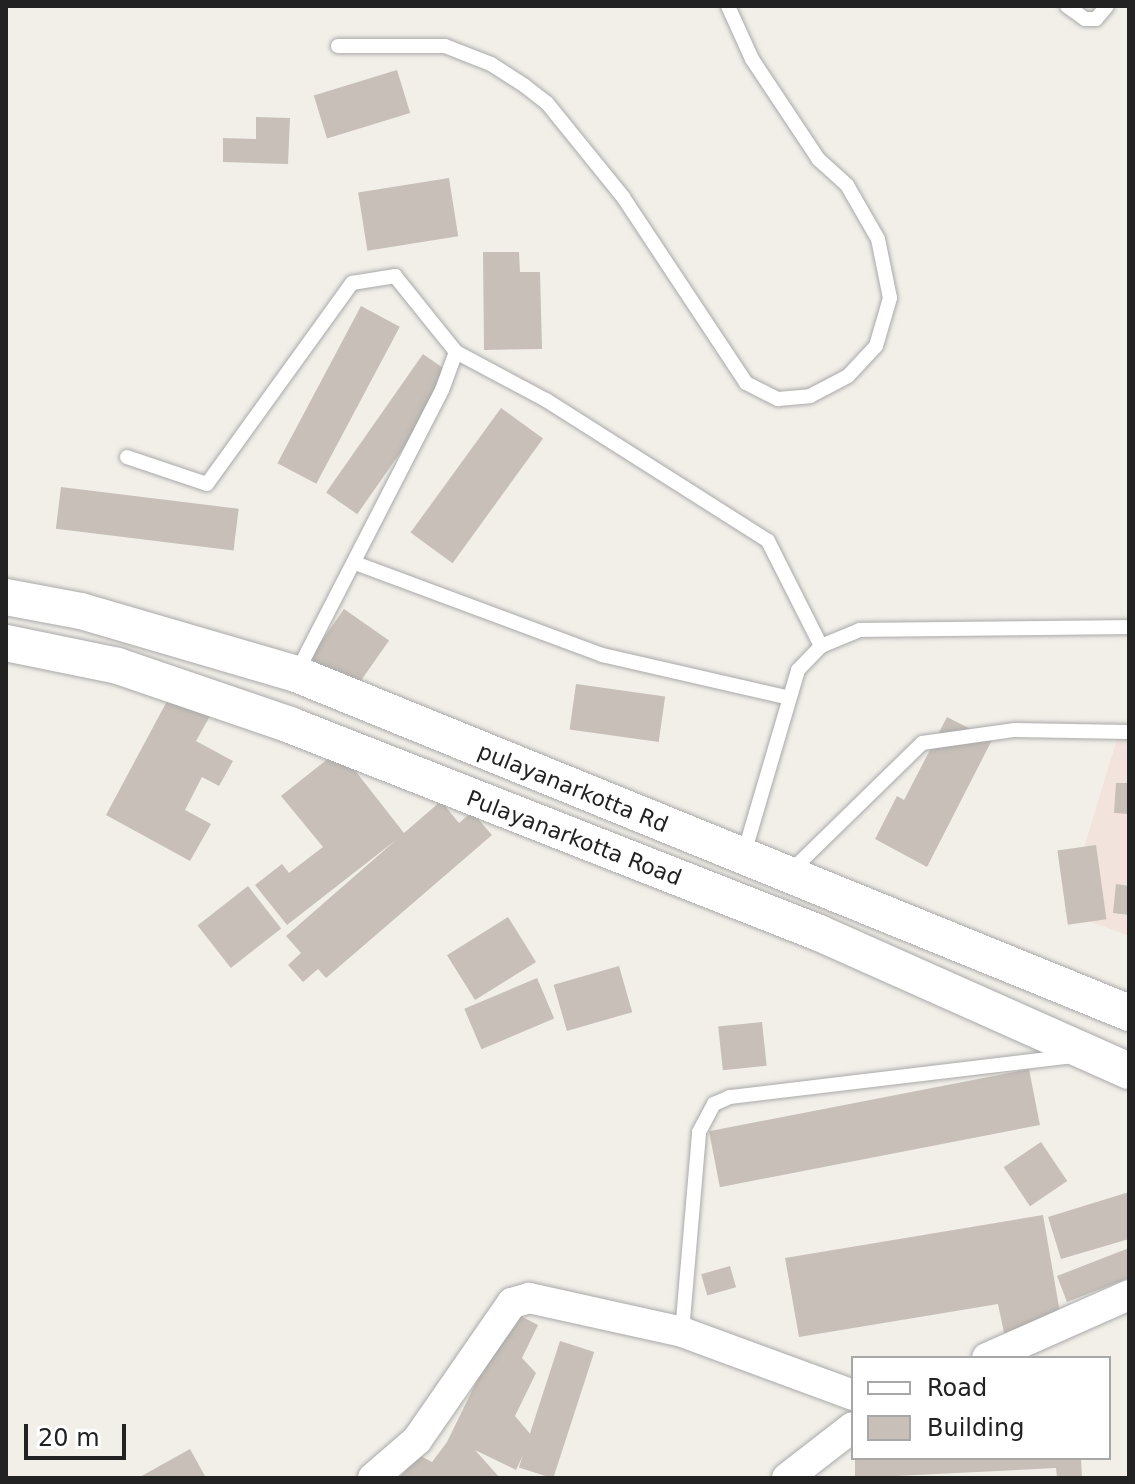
<!DOCTYPE html>
<html>
<head>
<meta charset="utf-8">
<style>
  body { margin:0 }
  #map { position:relative; width:1135px; height:1484px; overflow:hidden; background:#f2efe9; font-family:"DejaVu Sans",sans-serif }
  div>[style] { position:absolute }
  .military>* { inset:0; background:#f3e3dd }
  .building>* { inset:0; background:#c7bfb8; transform-origin:0 0 }
  .roads { filter:drop-shadow(0 0 2px #a9a9a9) drop-shadow(0 0 2px #a9a9a9) }
  .service>* { height:14px; margin:-7px; padding:0 7px; transform-origin:7px; border-radius:7px; background:#fff }
  .minor>* { height:30px; margin:-15px; padding:0 15px; transform-origin:15px; border-radius:15px; background:#fff }
  .tertiary>* { height:36px; margin:-18px; padding:0 18px; transform-origin:18px; border-radius:18px; background:#fff }
  span { translate:-50% -50%; white-space:nowrap; text-align:center; line-height:1.15; -webkit-text-stroke:7px #fff; paint-order:stroke }
  .street-label { font-size:22px; color:#222 }
  .frame { position:absolute; inset:0; border:8px solid #222; pointer-events:none }
  .legend { position:absolute; left:851px; top:1356px; width:260px; height:104px; box-sizing:border-box; background:#fff; border:2px solid #a7a7a7; margin:0; padding:10px 14px; list-style:none; font-size:24px; color:#222 }
  .legend li { display:flex; align-items:center; gap:16px; height:40px }
  .legend b { width:40px; border:2px solid #a7a7a7 }
  .scale { position:absolute; left:24px; top:1424px; width:102px; height:36px; box-sizing:border-box; border:4px solid #222; border-top:0; padding-left:10px; font-size:24px; line-height:28px; white-space:nowrap; color:#222; -webkit-text-stroke:6px #fff; paint-order:stroke }
</style>
</head>
<body>
<div id="map">
  <div class="military">
    <i style="clip-path:polygon(1119px 733px,1129px 734px,1129px 936px,1064px 912px)"></i>
  </div>
  <div class="building">
    <i style="left:397px;top:70px;width:45px;height:87px;rotate:73deg"></i>
    <i style="clip-path:polygon(256px 117px,290px 118px,288px 164px,223px 162px,223px 138px,256px 139px)"></i>
    <i style="left:449px;top:178px;width:59px;height:92px;rotate:81deg"></i>
    <i style="clip-path:polygon(483px 252px,519px 252px,520px 272px,540px 272px,542px 349px,484px 350px)"></i>
    <i style="left:361px;top:306px;width:44px;height:178px;rotate:28deg"></i>
    <i style="left:423px;top:354px;width:38px;height:169px;rotate:35deg"></i>
    <i style="left:501px;top:408px;width:52px;height:154px;rotate:36deg"></i>
    <i style="left:61px;top:487px;width:179px;height:42px;rotate:7deg"></i>
    <i style="left:344px;top:609px;width:55px;height:62px;rotate:35deg"></i>
    <i style="left:576px;top:684px;width:90px;height:46px;rotate:8deg"></i>
    <i style="clip-path:polygon(174px 688px,214px 709px,196px 741px,233px 761px,219px 786px,202px 777px,185px 810px,211px 824px,190px 861px,106px 815px)"></i>
    <i style="clip-path:polygon(947px 717px,992px 740px,927px 867px,875px 839px,897px 796px,904px 800px)"></i>
    <i style="clip-path:polygon(339px 750px,404px 833px,441px 801px,459px 823px,472px 812px,492px 835px,326px 978px,318px 969px,303px 982px,288px 965px,301px 953px,286px 936px,396px 840px,287px 925px,255px 885px,282px 864px,289px 873px,323px 847px,281px 796px)"></i>
    <i style="clip-path:polygon(1116px 783px,1129px 783px,1129px 814px,1114px 813px)"></i>
    <i style="left:1096px;top:845px;width:75px;height:39px;rotate:82deg"></i>
    <i style="clip-path:polygon(1116px 884px,1129px 886px,1129px 915px,1113px 913px)"></i>
    <i style="left:248px;top:886px;width:54px;height:64px;rotate:52deg"></i>
    <i style="left:508px;top:917px;width:53px;height:72px;rotate:58deg"></i>
    <i style="left:619px;top:966px;width:48px;height:68px;rotate:74deg"></i>
    <i style="left:537px;top:978px;width:44px;height:79px;rotate:67deg"></i>
    <i style="left:762px;top:1022px;width:44px;height:44px;rotate:84deg"></i>
    <i style="left:1029px;top:1069px;width:57px;height:326px;rotate:79deg"></i>
    <i style="left:1041px;top:1142px;width:47px;height:45px;rotate:56deg"></i>
    <i style="clip-path:polygon(1129px 1192px,1129px 1239px,1061px 1259px,1048px 1217px)"></i>
    <i style="clip-path:polygon(1043px 1215px,1062px 1324px,1004px 1333px,998px 1304px,799px 1337px,785px 1258px)"></i>
    <i style="clip-path:polygon(1129px 1248px,1129px 1278px,1067px 1302px,1057px 1276px)"></i>
    <i style="left:730px;top:1266px;width:22px;height:30px;rotate:74deg"></i>
    <i style="clip-path:polygon(511px 1311px,538px 1325px,522px 1358px,536px 1373px,515px 1416px,532px 1436px,516px 1470px,475px 1450px,500px 1478px,399px 1478px,419px 1455px,432px 1462px,447px 1442px)"></i>
    <i style="left:560px;top:1341px;width:36px;height:133px;rotate:18deg"></i>
    <i style="clip-path:polygon(190px 1449px,206px 1478px,138px 1478px)"></i>
    <i style="clip-path:polygon(855px 1458px,1081px 1458px,1082px 1478px,1057px 1478px,1056px 1468px,855px 1478px)"></i>
  </div>
  <div class="roads">
    <div class="service">
      <i style="left:1067px;top:6px;width:22px;rotate:36deg"></i>
      <i style="left:1085px;top:19px;width:11px"></i>
      <i style="left:1096px;top:19px;width:17px;rotate:-50deg"></i>
      <i style="left:338px;top:46px;width:107px"></i>
      <i style="left:445px;top:46px;width:49px;rotate:21.4deg"></i>
      <i style="left:491px;top:64px;width:40px;rotate:32.9deg"></i>
      <i style="left:525px;top:86px;width:28px;rotate:38deg"></i>
      <i style="left:547px;top:103px;width:121px;rotate:51deg"></i>
      <i style="left:623px;top:197px;width:223px;rotate:56.5deg"></i>
      <i style="left:746px;top:383px;width:36px;rotate:27deg"></i>
      <i style="left:778px;top:399px;width:32px;rotate:-5deg"></i>
      <i style="left:810px;top:396px;width:43px;rotate:-27.8deg"></i>
      <i style="left:848px;top:376px;width:41px;rotate:-47deg"></i>
      <i style="left:876px;top:346px;width:50px;rotate:-73.7deg"></i>
      <i style="left:890px;top:298px;width:60px;rotate:-101.5deg"></i>
      <i style="left:878px;top:239px;width:62px;rotate:-119.9deg"></i>
      <i style="left:847px;top:185px;width:38px;rotate:-138deg"></i>
      <i style="left:819px;top:160px;width:121px;rotate:-123.6deg"></i>
      <i style="left:752px;top:59px;width:58px;rotate:-114.4deg"></i>
      <i style="left:456px;top:352px;width:102px;rotate:28.1deg"></i>
      <i style="left:546px;top:400px;width:263px;rotate:32.4deg"></i>
      <i style="left:768px;top:541px;width:118px;rotate:63.2deg"></i>
      <i style="left:127px;top:457px;width:84px;rotate:18.6deg"></i>
      <i style="left:207px;top:484px;width:248px;rotate:-54.2deg"></i>
      <i style="left:352px;top:283px;width:44px;rotate:-9.2deg"></i>
      <i style="left:395px;top:276px;width:97px;rotate:51.2deg"></i>
      <i style="left:456px;top:352px;width:40px;rotate:110.2deg"></i>
      <i style="left:442px;top:390px;width:319px;rotate:117.2deg"></i>
      <i style="left:355px;top:563px;width:264px;rotate:20.4deg"></i>
      <i style="left:602px;top:655px;width:192px;rotate:12.9deg"></i>
      <i style="left:743px;top:857px;width:195px;rotate:-73.6deg"></i>
      <i style="left:798px;top:670px;width:33px;rotate:-46deg"></i>
      <i style="left:821px;top:646px;width:42px;rotate:-22.3deg"></i>
      <i style="left:860px;top:630px;width:269px;rotate:-0.6deg"></i>
      <i style="left:791px;top:871px;width:183px;rotate:-44.3deg"></i>
      <i style="left:922px;top:743px;width:94px;rotate:-8deg"></i>
      <i style="left:1015px;top:730px;width:114px;rotate:1deg"></i>
      <i style="left:682px;top:1332px;width:201px;rotate:-85.1deg"></i>
      <i style="left:699px;top:1132px;width:32px;rotate:-62deg"></i>
      <i style="left:714px;top:1104px;width:17px;rotate:-24deg"></i>
      <i style="left:730px;top:1097px;width:345px;rotate:-6.8deg"></i>
    </div>
    <div class="minor">
      <i style="left:987px;top:1358px;width:155px;rotate:-23.9deg"></i>
      <i style="left:373px;top:1478px;width:58px;rotate:-40.8deg"></i>
      <i style="left:417px;top:1440px;width:167px;rotate:-55.3deg"></i>
      <i style="left:512px;top:1303px;width:18px;rotate:-16deg"></i>
      <i style="left:529px;top:1298px;width:157px;rotate:12.5deg"></i>
      <i style="left:682px;top:1332px;width:182px;rotate:20.2deg"></i>
      <i style="left:787px;top:1478px;width:83px;rotate:-37.7deg"></i>
    </div>
    <div class="tertiary">
      <i style="left:6px;top:597px;width:76px;rotate:10.6deg"></i>
      <i style="left:81px;top:611px;width:224px;rotate:16.3deg"></i>
      <i style="left:296px;top:674px;width:899px;rotate:22.14deg"></i>
      <i style="left:6px;top:643px;width:114px;rotate:11.6deg"></i>
      <i style="left:118px;top:666px;width:182px;rotate:18.9deg"></i>
      <i style="left:290px;top:725px;width:568px;rotate:21.46deg"></i>
      <i style="left:819px;top:933px;width:339px;rotate:24deg"></i>
    </div>
  </div>
  <div class="street-label">
    <span style="left:573px;top:788px;rotate:22deg">pulayanarkotta Rd</span>
    <span style="left:574px;top:838px;rotate:21deg">Pulayanarkotta Road</span>
  </div>
  <div class="frame"></div>
  <ul class="legend">
  <li><b style="height:10px;background:#fff"></b>Road</li>
  <li><b style="height:22px;background:#c7bfb8"></b>Building</li>
  </ul>
  <div class="scale">20 m</div>
</div>
</body>
</html>
